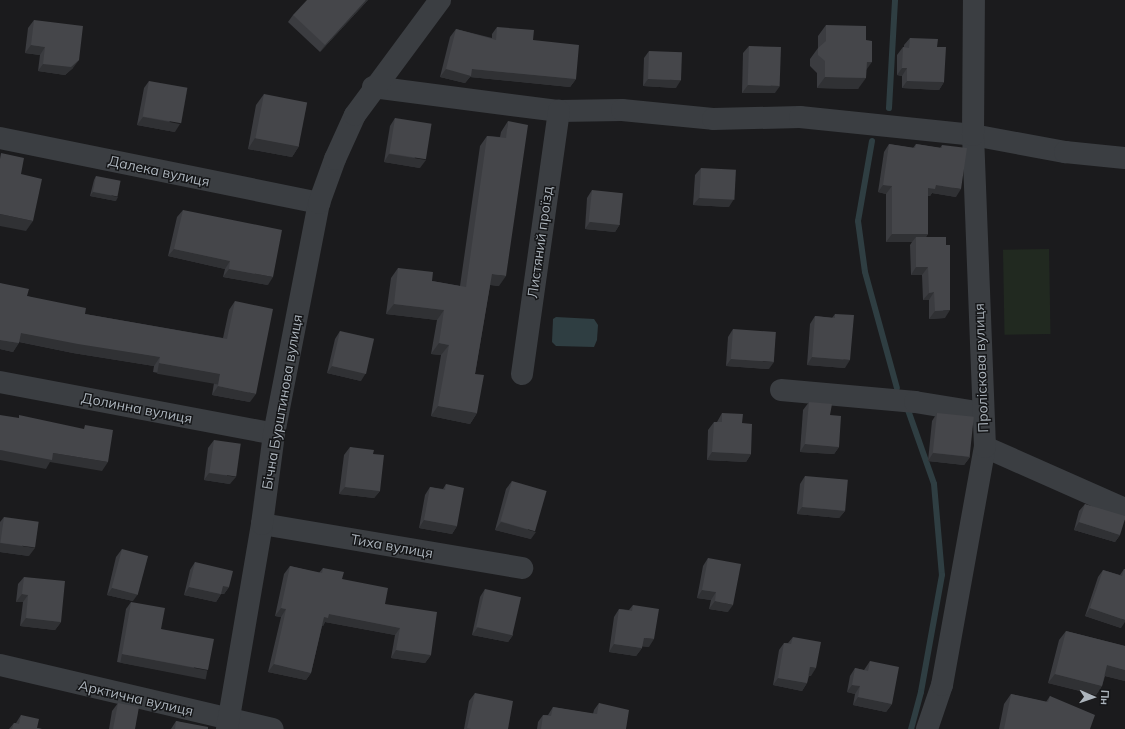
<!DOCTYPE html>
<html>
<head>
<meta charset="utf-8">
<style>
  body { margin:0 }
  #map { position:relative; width:1125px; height:729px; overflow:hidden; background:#1b1b1d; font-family:Mulish,sans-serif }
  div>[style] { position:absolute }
  .green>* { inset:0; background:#212920; transform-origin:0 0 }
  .water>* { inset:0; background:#2f3e42 }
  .stream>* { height:6px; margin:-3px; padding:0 3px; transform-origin:3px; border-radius:3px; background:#2f3e42 }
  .minor>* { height:22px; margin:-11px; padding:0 11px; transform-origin:11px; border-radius:11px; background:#3b3e42 }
  .wall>* { inset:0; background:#3b3c40 }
  .shaded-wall>* { inset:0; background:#303134; transform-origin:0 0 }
  .building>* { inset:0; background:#45464a; transform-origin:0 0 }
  span { translate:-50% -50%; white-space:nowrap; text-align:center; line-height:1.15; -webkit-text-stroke:3px #151618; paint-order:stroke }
  .street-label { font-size:14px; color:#adb5bd }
  .north { position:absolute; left:1073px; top:677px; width:40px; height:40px; -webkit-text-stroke:3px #151618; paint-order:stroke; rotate:92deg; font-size:11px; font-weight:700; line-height:16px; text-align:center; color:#adb5bd }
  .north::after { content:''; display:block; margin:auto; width:14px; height:18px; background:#adb5bd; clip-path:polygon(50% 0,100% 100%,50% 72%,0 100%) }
</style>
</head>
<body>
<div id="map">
  <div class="green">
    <i style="left:1049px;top:249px;width:85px;height:46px;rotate:89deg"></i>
  </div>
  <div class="water">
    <i style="clip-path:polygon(556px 317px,594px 319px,598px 325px,597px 340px,594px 347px,556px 346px,552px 342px,553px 319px)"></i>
  </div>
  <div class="stream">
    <i style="left:889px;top:108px;width:108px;rotate:-86.8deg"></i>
    <i style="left:872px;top:141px;width:81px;rotate:99.9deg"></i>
    <i style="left:858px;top:221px;width:51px;rotate:82.2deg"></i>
    <i style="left:865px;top:272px;width:120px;rotate:74.6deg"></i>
    <i style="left:908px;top:410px;width:78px;rotate:70.6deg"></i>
    <i style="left:934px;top:484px;width:91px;rotate:85deg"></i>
    <i style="left:942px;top:575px;width:119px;rotate:100.2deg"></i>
    <i style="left:921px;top:692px;width:38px;rotate:105deg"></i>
  </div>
  <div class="minor">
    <i style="left:373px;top:87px;width:188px;rotate:7.4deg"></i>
    <i style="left:559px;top:111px;width:63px;rotate:-0.9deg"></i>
    <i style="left:622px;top:110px;width:91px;rotate:5.6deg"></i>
    <i style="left:713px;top:119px;width:87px;rotate:-1.3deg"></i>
    <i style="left:800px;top:117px;width:174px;rotate:5.9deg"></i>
    <i style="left:973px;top:135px;width:94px;rotate:10.5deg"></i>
    <i style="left:1065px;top:152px;width:60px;rotate:5.7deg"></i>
    <i style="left:0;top:138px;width:326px;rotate:11.5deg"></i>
    <i style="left:522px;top:374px;width:266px;rotate:-82deg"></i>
    <i style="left:0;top:382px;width:279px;rotate:10.7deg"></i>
    <i style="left:781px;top:390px;width:135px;rotate:5.1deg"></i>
    <i style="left:915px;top:402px;width:69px;rotate:9.2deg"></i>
    <i style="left:985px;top:447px;width:153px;rotate:23.9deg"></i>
    <i style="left:262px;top:524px;width:264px;rotate:9.6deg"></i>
    <i style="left:0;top:665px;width:280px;rotate:13.2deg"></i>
    <i style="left:227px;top:729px;width:208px;rotate:-80.3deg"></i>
    <i style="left:262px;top:524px;width:91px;rotate:-82.4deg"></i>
    <i style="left:274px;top:434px;width:235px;rotate:-79deg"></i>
    <i style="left:319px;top:203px;width:47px;rotate:-70deg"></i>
    <i style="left:335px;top:159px;width:48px;rotate:-65.6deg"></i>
    <i style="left:355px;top:115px;width:143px;rotate:-53.5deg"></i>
    <i style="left:927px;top:729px;width:46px;rotate:-71.2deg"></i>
    <i style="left:942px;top:685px;width:242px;rotate:-79.8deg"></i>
    <i style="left:985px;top:447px;width:312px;rotate:-92.2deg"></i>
    <i style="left:973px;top:135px;width:135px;rotate:-89.6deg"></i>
  </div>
  <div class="wall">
    <i style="clip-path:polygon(368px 0,320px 52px,288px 22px,293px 15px)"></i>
    <i style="clip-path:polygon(34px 20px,73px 68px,65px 75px,38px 71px,40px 55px,25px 53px,28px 28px)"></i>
    <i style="clip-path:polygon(826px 25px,866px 69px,858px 89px,817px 88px,817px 73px,810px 66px,810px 59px,818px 48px,818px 36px)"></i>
    <i style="clip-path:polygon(497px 27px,533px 40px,576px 79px,570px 87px,470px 77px,465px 83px,440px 77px,450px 37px,456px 29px,492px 38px,492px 34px)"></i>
    <i style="clip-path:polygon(910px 38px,937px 47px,944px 82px,939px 90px,902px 88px,902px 76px,897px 75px,897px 55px,903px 47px,904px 47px,904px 45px)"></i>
    <i style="clip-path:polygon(749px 46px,775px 93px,742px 93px,743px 53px)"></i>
    <i style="clip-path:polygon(649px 51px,676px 88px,643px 86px,644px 58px)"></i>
    <i style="clip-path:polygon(149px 81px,175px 132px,137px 125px,144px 88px)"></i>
    <i style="clip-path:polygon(264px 94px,299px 146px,292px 157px,248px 149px,256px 105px)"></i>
    <i style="clip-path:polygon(395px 118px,420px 168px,384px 162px,390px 126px)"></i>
    <i style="clip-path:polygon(508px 121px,499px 286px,490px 285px,475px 374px,477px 413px,470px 424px,431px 416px,441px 355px,431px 354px,437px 320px,386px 314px,391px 278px,398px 268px,432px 281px,460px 286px,480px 146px,487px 136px,500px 137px,501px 132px)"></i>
    <i style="clip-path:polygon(889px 144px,913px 148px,916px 144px,940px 148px,942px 145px,956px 197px,932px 193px,930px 196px,928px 196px,928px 234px,926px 237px,945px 318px,929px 319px,929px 300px,923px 300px,922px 275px,911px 275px,910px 245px,912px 242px,886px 242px,886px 194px,878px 192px,884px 152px)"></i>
    <i style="clip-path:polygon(701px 168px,729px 207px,693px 205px,695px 175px)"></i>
    <i style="clip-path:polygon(96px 176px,116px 201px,90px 196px,94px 180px)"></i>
    <i style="clip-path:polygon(592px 190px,620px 224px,615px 232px,585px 229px,587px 198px)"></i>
    <i style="clip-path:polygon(183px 210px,268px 285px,223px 277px,225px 269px,168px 256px,177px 217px)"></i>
    <i style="clip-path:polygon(0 283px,27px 296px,85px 314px,223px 338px,229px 310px,235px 301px,250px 402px,212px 395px,214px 383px,153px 372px,154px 366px,73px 353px,19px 342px,13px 352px,0 349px)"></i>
    <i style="clip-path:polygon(835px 314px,845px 368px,807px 365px,810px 324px,815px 316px,832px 318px)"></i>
    <i style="clip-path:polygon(733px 329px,769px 369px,726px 366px,728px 337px)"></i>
    <i style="clip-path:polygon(340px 331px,361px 381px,327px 373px,335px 339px)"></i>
    <i style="clip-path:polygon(809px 402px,830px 415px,839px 447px,834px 454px,800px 452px,803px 410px)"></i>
    <i style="clip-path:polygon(722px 413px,742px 423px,751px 454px,746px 462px,707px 460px,708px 430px,714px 422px,717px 422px)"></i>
    <i style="clip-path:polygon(937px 413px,970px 457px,964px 465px,928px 461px,932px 421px)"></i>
    <i style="clip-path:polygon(214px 440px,230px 484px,204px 480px,208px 448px)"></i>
    <i style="clip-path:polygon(350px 447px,373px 454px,380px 491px,374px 498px,339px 494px,344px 455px)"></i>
    <i style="clip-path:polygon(805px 476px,845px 511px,839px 518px,797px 514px,800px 484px)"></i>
    <i style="clip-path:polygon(512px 481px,531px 539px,495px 530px,506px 489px)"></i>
    <i style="clip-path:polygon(446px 484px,457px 526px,452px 534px,419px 528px,425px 495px,430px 487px,443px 489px)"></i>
    <i style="clip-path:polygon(1085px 504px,1120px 535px,1115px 542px,1074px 530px,1079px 511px)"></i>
    <i style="clip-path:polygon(4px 517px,29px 556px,0 552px,0 522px)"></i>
    <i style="clip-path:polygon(122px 549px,133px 601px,107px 595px,116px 557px)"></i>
    <i style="clip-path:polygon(708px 558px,728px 612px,709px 609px,711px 600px,697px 598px,703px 566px)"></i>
    <i style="clip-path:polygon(195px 562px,229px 587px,224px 594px,221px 594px,216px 602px,184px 595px,190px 570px)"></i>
    <i style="clip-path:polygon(290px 566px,319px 573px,323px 568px,385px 604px,431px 655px,425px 663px,391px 658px,395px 635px,325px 622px,323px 626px,322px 626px,311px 673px,306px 680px,268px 672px,281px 617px,275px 616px,284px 574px)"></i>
    <i style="clip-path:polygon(1124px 569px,1121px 628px,1085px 616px,1098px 577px,1103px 570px,1120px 575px)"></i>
    <i style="clip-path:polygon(24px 577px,61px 622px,55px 630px,20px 626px,23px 602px,16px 602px,18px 584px)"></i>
    <i style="clip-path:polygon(485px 589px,513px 635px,508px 642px,472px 635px,480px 597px)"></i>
    <i style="clip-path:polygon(131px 602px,161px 629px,203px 678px,117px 662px,126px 609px)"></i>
    <i style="clip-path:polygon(633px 605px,649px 647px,642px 646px,642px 648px,636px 656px,609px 652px,614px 617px,619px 609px,629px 610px)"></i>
    <i style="clip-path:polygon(1066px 631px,1125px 646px,1125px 681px,1105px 676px,1102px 686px,1096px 695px,1048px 683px,1059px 640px)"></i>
    <i style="clip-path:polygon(793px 637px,811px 676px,809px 676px,807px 683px,802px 691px,773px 685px,779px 650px,784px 643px,788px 643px)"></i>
    <i style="clip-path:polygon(870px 661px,892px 704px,886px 712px,853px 705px,855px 694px,847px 692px,850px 676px,855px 668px,864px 670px)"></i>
    <i style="clip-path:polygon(475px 693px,508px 729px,464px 729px,469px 701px)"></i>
    <i style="clip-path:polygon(1011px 694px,1046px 702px,1050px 696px,1090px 729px,999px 729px,1004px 704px)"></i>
    <i style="clip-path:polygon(118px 703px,135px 729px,109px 729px,112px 711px)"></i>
    <i style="clip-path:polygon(599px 703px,626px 729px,537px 729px,538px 722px,543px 715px,548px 715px,553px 707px,593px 714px,594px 710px)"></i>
    <i style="clip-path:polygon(21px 715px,37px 728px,42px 729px,9px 729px,14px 723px,16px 723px)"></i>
    <i style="clip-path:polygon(176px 721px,208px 729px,171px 729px)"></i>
  </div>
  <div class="shaded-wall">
    <i style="clip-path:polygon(366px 0,368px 0,320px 52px,325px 45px)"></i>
    <i style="clip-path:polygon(31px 45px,45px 47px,40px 55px,25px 53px)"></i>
    <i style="clip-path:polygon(79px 60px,73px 68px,65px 75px,38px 71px,43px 64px)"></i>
    <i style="clip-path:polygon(867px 62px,872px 62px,864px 73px)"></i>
    <i style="clip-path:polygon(902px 68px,907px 68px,902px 76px,897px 75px)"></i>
    <i style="clip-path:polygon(446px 69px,472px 69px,576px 79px,570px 87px,470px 77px,465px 83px,440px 77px)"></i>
    <i style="clip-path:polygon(825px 77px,866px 78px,858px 89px,817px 88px)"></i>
    <i style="clip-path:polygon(648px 79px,681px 80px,676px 88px,643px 86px)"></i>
    <i style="clip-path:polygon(907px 81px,944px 82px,939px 90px,902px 88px)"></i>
    <i style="clip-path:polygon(748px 85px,780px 86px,775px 93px,742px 93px)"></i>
    <i style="clip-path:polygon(143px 117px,180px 124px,175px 132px,137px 125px)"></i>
    <i style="clip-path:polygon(255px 138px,299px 146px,292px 157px,248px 149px)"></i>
    <i style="clip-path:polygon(389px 154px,426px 160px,420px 168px,384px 162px)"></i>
    <i style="clip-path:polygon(883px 185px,892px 186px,886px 194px,878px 192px)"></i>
    <i style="clip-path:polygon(936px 185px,961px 189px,956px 197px,932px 193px,930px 196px,923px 195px,928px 188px)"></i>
    <i style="clip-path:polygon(93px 192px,118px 197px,116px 201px,90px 196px)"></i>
    <i style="clip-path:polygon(699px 198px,734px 199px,729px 207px,693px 205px)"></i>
    <i style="clip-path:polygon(0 214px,33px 221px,26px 231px,0 226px)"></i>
    <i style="clip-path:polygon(590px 222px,620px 224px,615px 232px,585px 229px)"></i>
    <i style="clip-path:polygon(892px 234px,928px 234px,922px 242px,916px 237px,912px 242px,886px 242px)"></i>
    <i style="clip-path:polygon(174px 249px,230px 261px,225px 269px,168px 256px)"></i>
    <i style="clip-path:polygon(916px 267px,928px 267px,922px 275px,911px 275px)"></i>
    <i style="clip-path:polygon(229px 269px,273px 277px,268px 285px,223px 277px)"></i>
    <i style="clip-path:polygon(492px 274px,506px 276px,499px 286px,484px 284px)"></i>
    <i style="clip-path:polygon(934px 292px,929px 300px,923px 300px,929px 293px)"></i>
    <i style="clip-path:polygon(394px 304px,444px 310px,437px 320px,386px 314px)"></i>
    <i style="clip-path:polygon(950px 310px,945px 318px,929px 319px,935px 311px)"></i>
    <i style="clip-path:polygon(21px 333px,160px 357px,154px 366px,73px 353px,15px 341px)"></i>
    <i style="clip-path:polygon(0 340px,19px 343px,13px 352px,0 349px)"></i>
    <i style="clip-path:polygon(439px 343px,449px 345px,441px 355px,431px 354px)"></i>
    <i style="clip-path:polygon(812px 357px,850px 360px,845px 368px,807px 365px)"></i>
    <i style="clip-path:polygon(731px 359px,774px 362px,769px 369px,726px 366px)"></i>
    <i style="left:159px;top:363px;width:62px;height:11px;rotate:10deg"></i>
    <i style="clip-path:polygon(332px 366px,366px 373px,361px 381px,327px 373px)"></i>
    <i style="clip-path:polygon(218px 386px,256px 394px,250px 402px,212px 395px)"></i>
    <i style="clip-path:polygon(438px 406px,477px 413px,470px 424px,431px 416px)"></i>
    <i style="clip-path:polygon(805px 444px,839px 447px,834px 454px,800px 452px)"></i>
    <i style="clip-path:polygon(0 450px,53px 453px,108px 462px,102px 471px,50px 462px,46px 469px,0 460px)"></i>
    <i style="clip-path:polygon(712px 452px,751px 454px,746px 462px,707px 460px)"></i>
    <i style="clip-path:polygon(933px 453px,970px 457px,964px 465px,928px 461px)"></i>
    <i style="clip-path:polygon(209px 473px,236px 477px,230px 484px,204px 480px)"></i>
    <i style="clip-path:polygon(345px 487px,380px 491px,374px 498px,339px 494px)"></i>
    <i style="clip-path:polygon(802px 507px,845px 511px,839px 518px,797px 514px)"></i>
    <i style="clip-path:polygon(424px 520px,457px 526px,452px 534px,419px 528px)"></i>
    <i style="clip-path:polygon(501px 522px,536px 532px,531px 539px,495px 530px)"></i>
    <i style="clip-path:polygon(1079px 522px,1120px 535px,1115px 542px,1074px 530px)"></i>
    <i style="clip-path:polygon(0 543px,35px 548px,29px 556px,0 552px)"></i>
    <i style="clip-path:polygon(223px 586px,229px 587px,224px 594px,218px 593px)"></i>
    <i style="clip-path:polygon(189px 587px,221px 594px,216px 602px,184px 595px)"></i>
    <i style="clip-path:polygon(112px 588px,138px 594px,133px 601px,107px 595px)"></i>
    <i style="clip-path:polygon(702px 590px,716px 592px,711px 600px,697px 598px)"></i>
    <i style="clip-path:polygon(22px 594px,28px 595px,23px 602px,16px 602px)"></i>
    <i style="clip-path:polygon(715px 601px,733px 605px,728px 612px,709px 609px)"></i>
    <i style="clip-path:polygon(281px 608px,286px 609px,281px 617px,275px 616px)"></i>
    <i style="clip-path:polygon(1090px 608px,1125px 620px,1125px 622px,1121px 628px,1085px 616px)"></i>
    <i style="clip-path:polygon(329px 614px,400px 628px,395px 635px,325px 622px,323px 626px,319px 625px,324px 617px)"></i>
    <i style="clip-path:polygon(26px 618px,61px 622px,55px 630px,20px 626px)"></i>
    <i style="clip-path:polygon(478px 627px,513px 635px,508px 642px,472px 635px)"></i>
    <i style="clip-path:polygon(644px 638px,654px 639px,649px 647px,638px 646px)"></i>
    <i style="clip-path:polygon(614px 644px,642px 648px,636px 656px,609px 652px)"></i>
    <i style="clip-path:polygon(396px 650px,431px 655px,425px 663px,391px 658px)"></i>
    <i style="left:122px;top:654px;width:87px;height:9px;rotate:11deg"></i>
    <i style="clip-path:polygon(274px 664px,311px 673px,306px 680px,268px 672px)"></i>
    <i style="clip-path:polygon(1107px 665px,1125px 670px,1125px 681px,1101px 675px)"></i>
    <i style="clip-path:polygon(810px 667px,816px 668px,811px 676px,805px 675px)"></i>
    <i style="clip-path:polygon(1055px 674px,1102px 686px,1096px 695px,1048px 683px)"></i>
    <i style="clip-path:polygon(778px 678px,807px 683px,802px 691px,773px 685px)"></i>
    <i style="clip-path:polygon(852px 685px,860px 686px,855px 694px,847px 692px)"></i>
    <i style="clip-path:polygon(858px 697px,892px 704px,886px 712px,853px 705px)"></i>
  </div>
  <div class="building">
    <i style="clip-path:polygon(307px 0,366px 0,325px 45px,293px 15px)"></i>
    <i style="clip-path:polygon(34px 20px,83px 26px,79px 60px,71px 67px,43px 64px,45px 47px,31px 45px)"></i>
    <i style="clip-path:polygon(826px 25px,866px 26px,866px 40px,872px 41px,872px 62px,867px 62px,866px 78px,825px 77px,825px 61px,818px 55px,818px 48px,826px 41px)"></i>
    <i style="clip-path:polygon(497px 27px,534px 30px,533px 40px,579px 45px,576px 79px,472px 69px,471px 76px,446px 69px,456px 29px,496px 40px)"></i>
    <i style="clip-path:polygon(910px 38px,938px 39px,937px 47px,946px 47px,944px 82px,907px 81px,907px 68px,902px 68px,903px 47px,909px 48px)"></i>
    <i style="left:749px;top:46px;width:32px;height:39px;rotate:2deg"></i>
    <i style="left:649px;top:51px;width:33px;height:28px;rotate:2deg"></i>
    <i style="left:149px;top:81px;width:39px;height:36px;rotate:10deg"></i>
    <i style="left:264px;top:94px;width:44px;height:45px;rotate:11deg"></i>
    <i style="left:395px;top:118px;width:37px;height:36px;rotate:9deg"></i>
    <i style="clip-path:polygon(508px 121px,528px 125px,506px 276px,492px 274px,475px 374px,484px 375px,477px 413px,438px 406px,449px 345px,439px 343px,444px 310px,394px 304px,398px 268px,433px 272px,432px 281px,466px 287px,487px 136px,506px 138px)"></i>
    <i style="clip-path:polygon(889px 144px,915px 148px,916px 144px,942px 148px,942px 145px,967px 148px,961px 189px,936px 185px,935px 189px,928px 188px,928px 234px,892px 234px,892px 186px,883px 185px)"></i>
    <i style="clip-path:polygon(1px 153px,24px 158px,21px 174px,42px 179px,33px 221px,0 214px,0 159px)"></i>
    <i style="left:701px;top:168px;width:35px;height:30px;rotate:3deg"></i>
    <i style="left:96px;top:176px;width:25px;height:16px;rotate:11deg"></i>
    <i style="left:592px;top:190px;width:31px;height:32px;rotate:6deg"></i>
    <i style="clip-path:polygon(183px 210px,282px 230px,273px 277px,229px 269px,230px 261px,174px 249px)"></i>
    <i style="clip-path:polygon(916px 237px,946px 237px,946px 245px,950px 245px,950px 310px,935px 311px,934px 292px,929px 293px,928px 267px,916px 267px)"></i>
    <i style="clip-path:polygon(0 283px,29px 289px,27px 296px,86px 308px,85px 314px,227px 339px,235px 301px,273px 309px,256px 394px,218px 386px,220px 374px,159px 363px,160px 357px,78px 344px,21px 333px,19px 343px,0 340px)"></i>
    <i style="clip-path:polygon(835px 314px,854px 315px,850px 360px,812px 357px,815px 316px,835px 318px)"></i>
    <i style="left:733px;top:329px;width:43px;height:30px;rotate:4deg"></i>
    <i style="left:340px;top:331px;width:35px;height:36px;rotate:13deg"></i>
    <i style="clip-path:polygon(809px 402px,832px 404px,830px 415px,841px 416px,839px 447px,805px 444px)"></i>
    <i style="clip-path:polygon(722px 413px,743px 414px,742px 423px,752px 424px,751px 454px,712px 452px,714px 422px,722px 422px)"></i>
    <i style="left:937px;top:413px;width:37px;height:40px;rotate:6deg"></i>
    <i style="clip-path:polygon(0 415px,19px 418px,19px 415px,84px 429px,85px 425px,113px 430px,108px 462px,53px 453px,52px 460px,0 450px)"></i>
    <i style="left:214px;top:440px;width:27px;height:33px;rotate:8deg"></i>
    <i style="clip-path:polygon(350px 447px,374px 450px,373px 454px,384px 455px,380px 491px,345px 487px)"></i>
    <i style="left:805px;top:476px;width:43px;height:31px;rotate:5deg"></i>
    <i style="left:512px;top:481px;width:36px;height:42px;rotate:16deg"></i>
    <i style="clip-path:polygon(446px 484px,464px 488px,457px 526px,424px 520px,430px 487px,445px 490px)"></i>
    <i style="clip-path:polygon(1085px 504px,1125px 516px,1125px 519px,1120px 535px,1079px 522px)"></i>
    <i style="left:4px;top:517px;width:35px;height:26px;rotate:8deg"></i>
    <i style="left:122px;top:549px;width:27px;height:40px;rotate:15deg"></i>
    <i style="clip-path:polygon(708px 558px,741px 564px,733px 605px,715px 601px,716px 592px,702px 590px)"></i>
    <i style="clip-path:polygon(195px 562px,233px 571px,229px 587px,223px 586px,221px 594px,189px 587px)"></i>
    <i style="clip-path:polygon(290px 566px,322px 573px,323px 568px,344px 572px,342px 579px,388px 588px,385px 604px,437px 612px,431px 655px,396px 650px,400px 628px,329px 614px,328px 618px,324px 617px,311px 673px,274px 664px,286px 609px,281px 608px)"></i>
    <i style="clip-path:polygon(1124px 569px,1125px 569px,1125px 620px,1090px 608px,1103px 570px,1122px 576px)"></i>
    <i style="clip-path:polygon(24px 577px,65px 581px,61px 622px,26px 618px,28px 595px,22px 594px)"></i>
    <i style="left:485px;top:589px;width:37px;height:39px;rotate:13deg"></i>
    <i style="clip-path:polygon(131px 602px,165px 608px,161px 629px,214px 639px,208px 670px,122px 654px)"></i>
    <i style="clip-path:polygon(633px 605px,659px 609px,654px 639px,644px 638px,642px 648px,614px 644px,619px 609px,632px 611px)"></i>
    <i style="clip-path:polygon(1066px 631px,1125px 646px,1125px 670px,1107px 665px,1102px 686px,1055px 674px)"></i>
    <i style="clip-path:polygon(793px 637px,821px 642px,816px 668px,810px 667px,807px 683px,778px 678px,784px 643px,791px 644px)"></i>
    <i style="clip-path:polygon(870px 661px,899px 667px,892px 704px,858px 697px,860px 686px,852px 685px,855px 668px,868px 671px)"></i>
    <i style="clip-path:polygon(475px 693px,513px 701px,508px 729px,471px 729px,467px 728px)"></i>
    <i style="clip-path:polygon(1011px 694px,1048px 702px,1050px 696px,1095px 715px,1090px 729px,1004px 729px)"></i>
    <i style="clip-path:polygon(118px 703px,139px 707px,135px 729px,113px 729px)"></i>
    <i style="clip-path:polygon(599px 703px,629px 710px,626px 729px,541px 729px,543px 715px,551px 716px,553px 707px,597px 714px)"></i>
    <i style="clip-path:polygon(21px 715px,39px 719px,37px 728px,42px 729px,12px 729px,14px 723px,19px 724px)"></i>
    <i style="clip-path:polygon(176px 721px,208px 727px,208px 729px,175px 729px)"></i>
  </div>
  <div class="street-label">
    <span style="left:159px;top:171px;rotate:12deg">Далека вулиця</span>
    <span style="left:540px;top:242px;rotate:-82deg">Листяний проїзд</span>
    <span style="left:981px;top:368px;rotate:-92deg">Проліскова вулиця</span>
    <span style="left:282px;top:402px;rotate:-80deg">Бічна Бурштинова вулиця</span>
    <span style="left:137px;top:408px;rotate:11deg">Долинна вулиця</span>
    <span style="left:392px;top:546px;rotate:10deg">Тиха вулиця</span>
    <span style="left:136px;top:698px;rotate:13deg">Арктична вулиця</span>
  </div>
  <div class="north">Пн</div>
</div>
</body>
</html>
